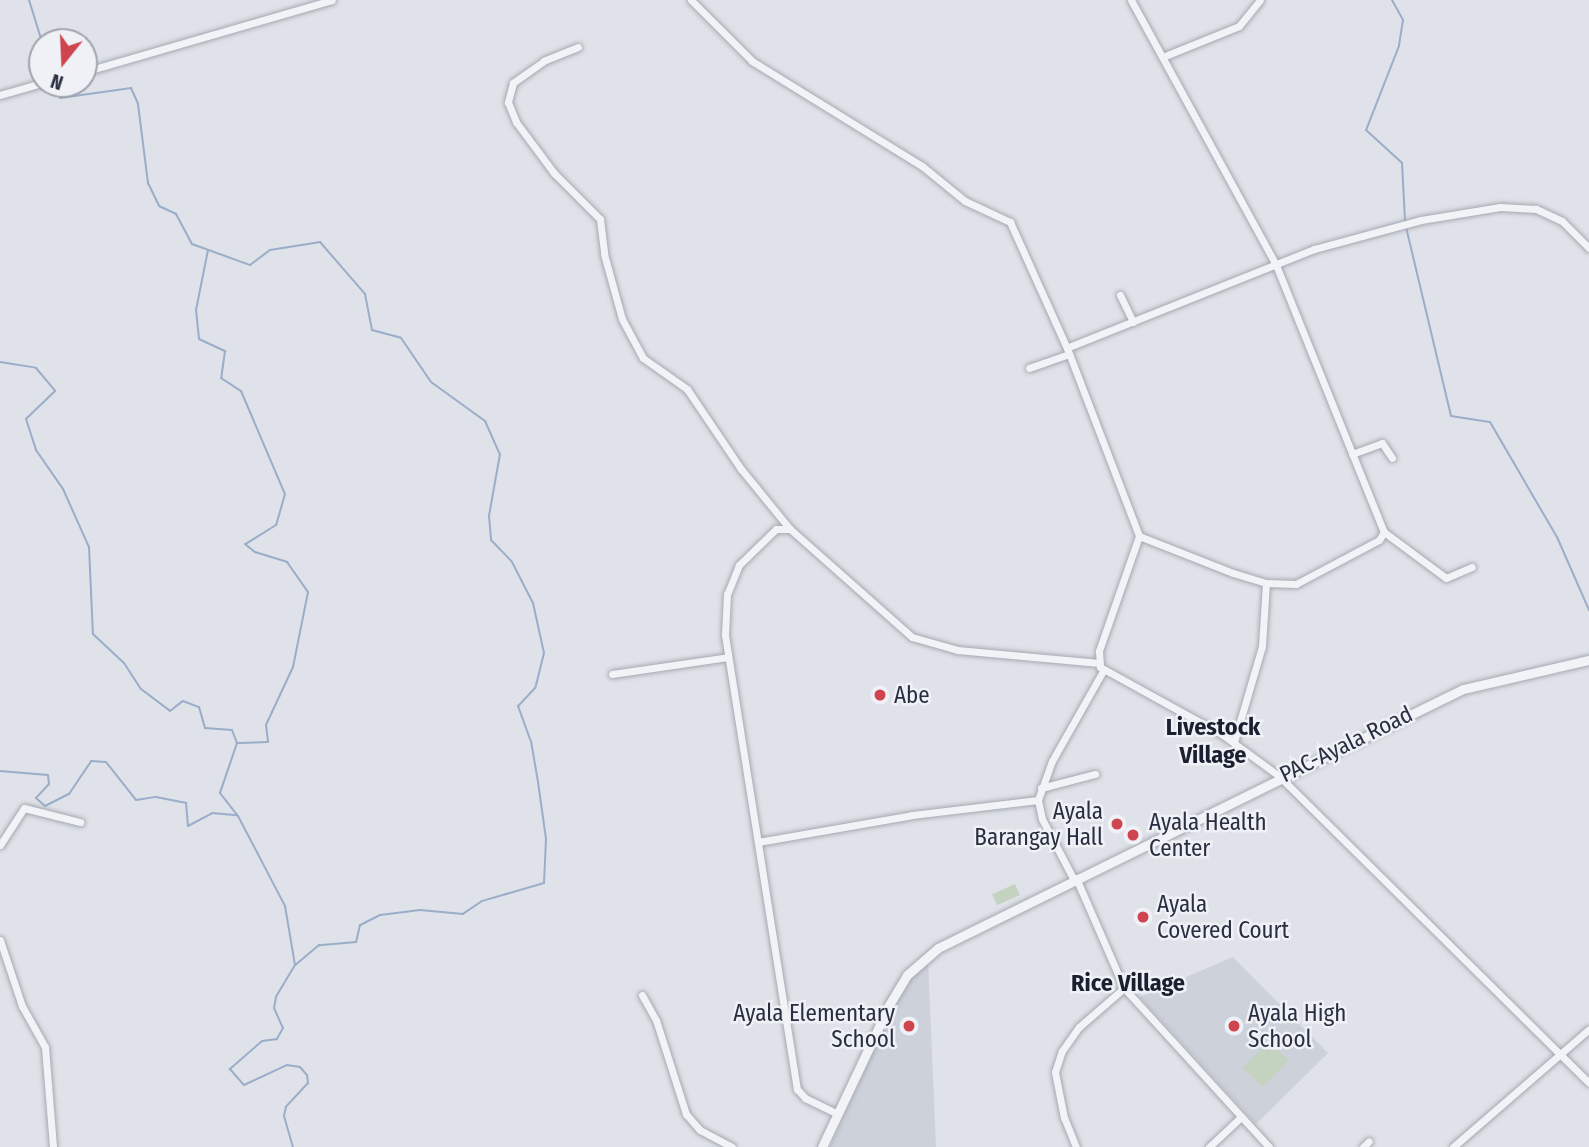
<!DOCTYPE html>
<html>
<head>
<meta charset="utf-8">
<style>
  body { margin:0 }
  #map { position:relative; width:1589px; height:1147px; overflow:hidden; background:#dfe2e8; font-family:"Fira Sans Condensed",sans-serif }
  div>[style] { position:absolute }
  .built>* { inset:0; background:#cdd1da }
  .green>* { inset:0; background:#c4d2c0; transform-origin:0 0 }
  .stream>* { height:2px; margin:-1px; padding:0 1px; transform-origin:1px; border-radius:1px; background:#9aadc9 }
  .roads { filter:drop-shadow(0 0 2px #a4a9b2) drop-shadow(0 0 2px #a4a9b2) }
  .minor>* { height:7px; margin:-3.5px; padding:0 3.5px; transform-origin:3.5px; border-radius:3.5px; background:#f2f3f7 }
  .tertiary>* { height:9px; margin:-4.5px; padding:0 4.5px; transform-origin:4.5px; border-radius:4.5px; background:#f2f3f7 }
  .dots>* { width:19px; height:19px; translate:-50% -50%; box-sizing:border-box; border:4px solid #eff1f6; border-radius:50% }
  span { translate:-50% -50%; white-space:nowrap; text-align:center; line-height:1.15; -webkit-text-stroke:5px #eff1f6; paint-order:stroke }
  .poi-label { font-size:23px; color:#282f40 }
  .left { translate:0 -50%; text-align:left }
  .right { translate:-100% -50%; text-align:right }
  .street-label { font-size:23px; color:#282f40 }
  .neighbourhood-label { font-size:24px; color:#1a2030; font-weight:700 }
  .north { position:absolute; left:28px; top:28px; width:70px; height:70px; box-sizing:border-box; background:#eff1f6; border:2px solid #9fa3ad; border-radius:50%; rotate:198deg; font-size:19px; font-weight:700; line-height:28px; text-align:center; color:#282f40 }
  .north::after { content:''; display:block; margin:auto; width:24px; height:32px; background:#ce444f; clip-path:polygon(50% 0,100% 100%,50% 72%,0 100%) }
</style>
</head>
<body>
<div id="map">
  <div class="built">
    <i style="clip-path:polygon(1233px 957px,1328px 1053px,1256px 1124px,1140px 997px)"></i>
    <i style="clip-path:polygon(928px 961px,936px 1147px,830px 1147px,903px 987px)"></i>
  </div>
  <div class="green">
    <i style="left:1015px;top:884px;width:12px;height:25px;rotate:66deg"></i>
    <i style="left:1269px;top:1041px;width:28px;height:37px;rotate:45deg"></i>
  </div>
  <div class="stream">
    <i style="left:29px;top:0;width:44px;rotate:72.8deg"></i>
    <i style="left:1392px;top:0;width:23px;rotate:61deg"></i>
    <i style="left:1403px;top:20px;width:26px;rotate:99deg"></i>
    <i style="left:1399px;top:46px;width:90px;rotate:111.4deg"></i>
    <i style="left:1366px;top:130px;width:49px;rotate:42.5deg"></i>
    <i style="left:1402px;top:163px;width:58px;rotate:87deg"></i>
    <i style="left:60px;top:98px;width:72px;rotate:-8deg"></i>
    <i style="left:131px;top:88px;width:17px;rotate:66deg"></i>
    <i style="left:138px;top:104px;width:80px;rotate:82.8deg"></i>
    <i style="left:148px;top:183px;width:25px;rotate:64deg"></i>
    <i style="left:159px;top:206px;width:19px;rotate:25deg"></i>
    <i style="left:176px;top:214px;width:34px;rotate:62deg"></i>
    <i style="left:192px;top:244px;width:62px;rotate:19.9deg"></i>
    <i style="left:250px;top:265px;width:25px;rotate:-37deg"></i>
    <i style="left:270px;top:250px;width:51px;rotate:-9.1deg"></i>
    <i style="left:320px;top:242px;width:69px;rotate:49.1deg"></i>
    <i style="left:365px;top:294px;width:37px;rotate:79deg"></i>
    <i style="left:372px;top:330px;width:30px;rotate:15deg"></i>
    <i style="left:401px;top:338px;width:53px;rotate:55.7deg"></i>
    <i style="left:431px;top:382px;width:67px;rotate:35.8deg"></i>
    <i style="left:485px;top:421px;width:36px;rotate:66deg"></i>
    <i style="left:500px;top:454px;width:63px;rotate:100.1deg"></i>
    <i style="left:489px;top:516px;width:24px;rotate:85deg"></i>
    <i style="left:491px;top:540px;width:30px;rotate:46deg"></i>
    <i style="left:512px;top:562px;width:46px;rotate:62.9deg"></i>
    <i style="left:533px;top:603px;width:51px;rotate:77.6deg"></i>
    <i style="left:544px;top:653px;width:36px;rotate:104deg"></i>
    <i style="left:535px;top:688px;width:25px;rotate:133deg"></i>
    <i style="left:518px;top:706px;width:37px;rotate:70deg"></i>
    <i style="left:531px;top:741px;width:42px;rotate:80.3deg"></i>
    <i style="left:538px;top:782px;width:58px;rotate:82deg"></i>
    <i style="left:546px;top:839px;width:44px;rotate:92.6deg"></i>
    <i style="left:544px;top:883px;width:65px;rotate:163.8deg"></i>
    <i style="left:482px;top:901px;width:23px;rotate:146deg"></i>
    <i style="left:463px;top:914px;width:43px;rotate:-174.7deg"></i>
    <i style="left:420px;top:910px;width:40px;rotate:172.9deg"></i>
    <i style="left:380px;top:915px;width:22px;rotate:153deg"></i>
    <i style="left:360px;top:925px;width:17px;rotate:103deg"></i>
    <i style="left:356px;top:942px;width:37px;rotate:175deg"></i>
    <i style="left:319px;top:945px;width:31px;rotate:140deg"></i>
    <i style="left:1406px;top:227px;width:194px;rotate:76.6deg"></i>
    <i style="left:1451px;top:416px;width:39px;rotate:9deg"></i>
    <i style="left:1490px;top:422px;width:133px;rotate:59.8deg"></i>
    <i style="left:1557px;top:537px;width:80px;rotate:66.3deg"></i>
    <i style="left:208px;top:250px;width:61px;rotate:101.3deg"></i>
    <i style="left:196px;top:310px;width:29px;rotate:84deg"></i>
    <i style="left:199px;top:339px;width:29px;rotate:25deg"></i>
    <i style="left:225px;top:351px;width:27px;rotate:98deg"></i>
    <i style="left:221px;top:378px;width:24px;rotate:33deg"></i>
    <i style="left:241px;top:391px;width:112px;rotate:66.9deg"></i>
    <i style="left:285px;top:494px;width:32px;rotate:106deg"></i>
    <i style="left:276px;top:525px;width:36px;rotate:148deg"></i>
    <i style="left:245px;top:544px;width:13px;rotate:39deg"></i>
    <i style="left:255px;top:552px;width:34px;rotate:17deg"></i>
    <i style="left:287px;top:562px;width:37px;rotate:55deg"></i>
    <i style="left:308px;top:592px;width:76px;rotate:101.3deg"></i>
    <i style="left:293px;top:667px;width:64px;rotate:115deg"></i>
    <i style="left:266px;top:725px;width:17px;rotate:83deg"></i>
    <i style="left:268px;top:742px;width:30px;rotate:178deg"></i>
    <i style="left:0;top:362px;width:36px;rotate:9deg"></i>
    <i style="left:36px;top:368px;width:30px;rotate:50deg"></i>
    <i style="left:55px;top:391px;width:40px;rotate:136deg"></i>
    <i style="left:26px;top:419px;width:33px;rotate:72deg"></i>
    <i style="left:36px;top:450px;width:47px;rotate:55.3deg"></i>
    <i style="left:63px;top:489px;width:64px;rotate:65.9deg"></i>
    <i style="left:89px;top:547px;width:87px;rotate:87.4deg"></i>
    <i style="left:93px;top:634px;width:42px;rotate:43.1deg"></i>
    <i style="left:124px;top:663px;width:31px;rotate:57deg"></i>
    <i style="left:141px;top:689px;width:36px;rotate:37deg"></i>
    <i style="left:170px;top:711px;width:16px;rotate:-38deg"></i>
    <i style="left:183px;top:701px;width:17px;rotate:21deg"></i>
    <i style="left:199px;top:707px;width:22px;rotate:74deg"></i>
    <i style="left:205px;top:728px;width:27px;rotate:4deg"></i>
    <i style="left:232px;top:730px;width:14px;rotate:69deg"></i>
    <i style="left:237px;top:743px;width:53px;rotate:108.8deg"></i>
    <i style="left:220px;top:793px;width:29px;rotate:52deg"></i>
    <i style="left:238px;top:816px;width:102px;rotate:62.4deg"></i>
    <i style="left:285px;top:906px;width:60px;rotate:80.4deg"></i>
    <i style="left:295px;top:965px;width:37px;rotate:121deg"></i>
    <i style="left:276px;top:997px;width:11px;rotate:100deg"></i>
    <i style="left:274px;top:1008px;width:22px;rotate:66deg"></i>
    <i style="left:283px;top:1028px;width:13px;rotate:119deg"></i>
    <i style="left:277px;top:1039px;width:15px;rotate:172deg"></i>
    <i style="left:262px;top:1041px;width:43px;rotate:138.8deg"></i>
    <i style="left:230px;top:1069px;width:21px;rotate:49deg"></i>
    <i style="left:244px;top:1085px;width:47px;rotate:-24.9deg"></i>
    <i style="left:287px;top:1065px;width:13px;rotate:9deg"></i>
    <i style="left:300px;top:1067px;width:11px;rotate:49deg"></i>
    <i style="left:307px;top:1075px;width:8px;rotate:83deg"></i>
    <i style="left:308px;top:1083px;width:33px;rotate:133deg"></i>
    <i style="left:286px;top:1107px;width:9px;rotate:103deg"></i>
    <i style="left:284px;top:1116px;width:32px;rotate:74deg"></i>
    <i style="left:0;top:771px;width:48px;rotate:4.8deg"></i>
    <i style="left:48px;top:775px;width:9px;rotate:84deg"></i>
    <i style="left:49px;top:784px;width:19px;rotate:133deg"></i>
    <i style="left:36px;top:798px;width:12px;rotate:42deg"></i>
    <i style="left:45px;top:806px;width:27px;rotate:-27deg"></i>
    <i style="left:69px;top:794px;width:40px;rotate:-56deg"></i>
    <i style="left:91px;top:761px;width:15px;rotate:4deg"></i>
    <i style="left:106px;top:762px;width:48px;rotate:51.7deg"></i>
    <i style="left:136px;top:800px;width:20px;rotate:-9deg"></i>
    <i style="left:156px;top:797px;width:31px;rotate:11deg"></i>
    <i style="left:186px;top:803px;width:23px;rotate:85deg"></i>
    <i style="left:188px;top:826px;width:27px;rotate:-28deg"></i>
    <i style="left:212px;top:813px;width:25px;rotate:5deg"></i>
  </div>
  <div class="roads">
    <div class="minor">
      <i style="left:691px;top:0;width:86px;rotate:45deg"></i>
      <i style="left:752px;top:61px;width:200px;rotate:31.7deg"></i>
      <i style="left:922px;top:166px;width:55px;rotate:39.1deg"></i>
      <i style="left:965px;top:201px;width:50px;rotate:25deg"></i>
      <i style="left:1010px;top:222px;width:138px;rotate:65.7deg"></i>
      <i style="left:1131px;top:0;width:302px;rotate:61.3deg"></i>
      <i style="left:1276px;top:265px;width:288px;rotate:68deg"></i>
      <i style="left:1384px;top:532px;width:9px;rotate:122deg"></i>
      <i style="left:1379px;top:540px;width:94px;rotate:152.1deg"></i>
      <i style="left:1296px;top:584px;width:30px;rotate:-178deg"></i>
      <i style="left:1266px;top:583px;width:34px;rotate:-163deg"></i>
      <i style="left:1233px;top:573px;width:101px;rotate:-158.5deg"></i>
      <i style="left:578px;top:47px;width:37px;rotate:158deg"></i>
      <i style="left:544px;top:61px;width:38px;rotate:145deg"></i>
      <i style="left:513px;top:83px;width:20px;rotate:105deg"></i>
      <i style="left:508px;top:102px;width:22px;rotate:68deg"></i>
      <i style="left:516px;top:122px;width:64px;rotate:53.3deg"></i>
      <i style="left:554px;top:173px;width:65px;rotate:45deg"></i>
      <i style="left:600px;top:219px;width:35px;rotate:83deg"></i>
      <i style="left:604px;top:254px;width:67px;rotate:74.5deg"></i>
      <i style="left:622px;top:319px;width:44px;rotate:61.7deg"></i>
      <i style="left:643px;top:358px;width:54px;rotate:35.2deg"></i>
      <i style="left:687px;top:389px;width:97px;rotate:56deg"></i>
      <i style="left:741px;top:469px;width:77px;rotate:50.8deg"></i>
      <i style="left:790px;top:529px;width:163px;rotate:41.5deg"></i>
      <i style="left:912px;top:637px;width:48px;rotate:15.8deg"></i>
      <i style="left:958px;top:650px;width:141px;rotate:5.3deg"></i>
      <i style="left:1165px;top:56px;width:80px;rotate:-22.1deg"></i>
      <i style="left:1239px;top:26px;width:33px;rotate:-51deg"></i>
      <i style="left:84px;top:72px;width:258px;rotate:-16.2deg"></i>
      <i style="left:0;top:95px;width:44px;rotate:-15.9deg"></i>
      <i style="left:1589px;top:248px;width:38px;rotate:-135deg"></i>
      <i style="left:1562px;top:221px;width:29px;rotate:-155deg"></i>
      <i style="left:1536px;top:209px;width:36px;rotate:-177deg"></i>
      <i style="left:1500px;top:207px;width:80px;rotate:170.7deg"></i>
      <i style="left:1421px;top:220px;width:111px;rotate:164.8deg"></i>
      <i style="left:1314px;top:249px;width:266px;rotate:158.2deg"></i>
      <i style="left:1067px;top:348px;width:201px;rotate:69deg"></i>
      <i style="left:1139px;top:536px;width:122px;rotate:109.2deg"></i>
      <i style="left:1099px;top:651px;width:16px;rotate:86deg"></i>
      <i style="left:1100px;top:667px;width:141px;rotate:28.9deg"></i>
      <i style="left:1223px;top:735px;width:69px;rotate:36.2deg"></i>
      <i style="left:1279px;top:776px;width:436px;rotate:44.7deg"></i>
      <i style="left:1120px;top:295px;width:30px;rotate:64deg"></i>
      <i style="left:1029px;top:368px;width:42px;rotate:-19.3deg"></i>
      <i style="left:1352px;top:454px;width:32px;rotate:-20deg"></i>
      <i style="left:1382px;top:443px;width:18px;rotate:56deg"></i>
      <i style="left:790px;top:529px;width:14px;rotate:180deg"></i>
      <i style="left:776px;top:529px;width:52px;rotate:135.8deg"></i>
      <i style="left:739px;top:565px;width:31px;rotate:112deg"></i>
      <i style="left:727px;top:594px;width:41px;rotate:92.8deg"></i>
      <i style="left:725px;top:635px;width:460px;rotate:81deg"></i>
      <i style="left:797px;top:1089px;width:12px;rotate:48deg"></i>
      <i style="left:805px;top:1098px;width:34px;rotate:26deg"></i>
      <i style="left:1384px;top:532px;width:77px;rotate:36.6deg"></i>
      <i style="left:1446px;top:578px;width:28px;rotate:-23deg"></i>
      <i style="left:612px;top:674px;width:117px;rotate:-8.3deg"></i>
      <i style="left:1234px;top:742px;width:100px;rotate:-73.7deg"></i>
      <i style="left:1262px;top:646px;width:63px;rotate:-86.4deg"></i>
      <i style="left:1041px;top:788px;width:56px;rotate:-14.5deg"></i>
      <i style="left:758px;top:842px;width:156px;rotate:-9.9deg"></i>
      <i style="left:912px;top:815px;width:127px;rotate:-6.8deg"></i>
      <i style="left:0;top:845px;width:44px;rotate:-57deg"></i>
      <i style="left:24px;top:808px;width:58px;rotate:14deg"></i>
      <i style="left:1076px;top:878px;width:120px;rotate:66.4deg"></i>
      <i style="left:1124px;top:988px;width:215px;rotate:47.6deg"></i>
      <i style="left:1074px;top:880px;width:69px;rotate:-117.7deg"></i>
      <i style="left:1042px;top:819px;width:19px;rotate:-102deg"></i>
      <i style="left:1038px;top:800px;width:41px;rotate:-70.3deg"></i>
      <i style="left:1052px;top:761px;width:103px;rotate:-60.5deg"></i>
      <i style="left:0;top:940px;width:70px;rotate:71.6deg"></i>
      <i style="left:22px;top:1006px;width:47px;rotate:60.7deg"></i>
      <i style="left:45px;top:1047px;width:100px;rotate:85.4deg"></i>
      <i style="left:642px;top:995px;width:29px;rotate:61deg"></i>
      <i style="left:656px;top:1020px;width:99px;rotate:72.3deg"></i>
      <i style="left:686px;top:1114px;width:21px;rotate:49deg"></i>
      <i style="left:700px;top:1130px;width:36px;rotate:28deg"></i>
      <i style="left:1076px;top:1147px;width:31px;rotate:-112deg"></i>
      <i style="left:1064px;top:1118px;width:47px;rotate:-101.1deg"></i>
      <i style="left:1055px;top:1072px;width:22px;rotate:-72deg"></i>
      <i style="left:1062px;top:1051px;width:29px;rotate:-55deg"></i>
      <i style="left:1079px;top:1027px;width:60px;rotate:-40.9deg"></i>
      <i style="left:1209px;top:1147px;width:44px;rotate:-43.2deg"></i>
      <i style="left:1363px;top:1147px;width:8px;rotate:-45deg"></i>
      <i style="left:1453px;top:1147px;width:180px;rotate:-40.9deg"></i>
    </div>
    <div class="tertiary">
      <i style="left:822px;top:1147px;width:157px;rotate:-64.7deg"></i>
      <i style="left:889px;top:1005px;width:35px;rotate:-59deg"></i>
      <i style="left:907px;top:975px;width:41px;rotate:-41.1deg"></i>
      <i style="left:938px;top:948px;width:585px;rotate:-26.26deg"></i>
      <i style="left:1463px;top:689px;width:129px;rotate:-13deg"></i>
    </div>
  </div>
  <div class="dots">
    <i style="left:880px;top:695px;background:#ce444f"></i>
    <i style="left:1117px;top:824px;background:#ce444f"></i>
    <i style="left:1133px;top:835px;background:#ce444f"></i>
    <i style="left:1143px;top:917px;background:#ce444f"></i>
    <i style="left:909px;top:1026px;background:#ce444f"></i>
    <i style="left:1234px;top:1026px;background:#ce444f"></i>
  </div>
  <div class="poi-label">
    <span class="left" style="left:894px;top:695px">Abe</span>
    <span class="right" style="left:1103px;top:824px">Ayala<br>Barangay Hall</span>
    <span class="left" style="left:1149px;top:835px">Ayala Health<br>Center</span>
    <span class="left" style="left:1157px;top:917px">Ayala<br>Covered Court</span>
    <span class="right" style="left:895px;top:1026px">Ayala Elementary<br>School</span>
    <span class="left" style="left:1248px;top:1026px">Ayala High<br>School</span>
  </div>
  <div class="street-label">
    <span style="left:1346px;top:744px;rotate:-26deg">PAC-Ayala Road</span>
  </div>
  <div class="neighbourhood-label">
    <span style="left:1213px;top:742px">Livestock<br>Village</span>
    <span style="left:1128px;top:984px">Rice Village</span>
  </div>
  <div class="north">N</div>
</div>
</body>
</html>
